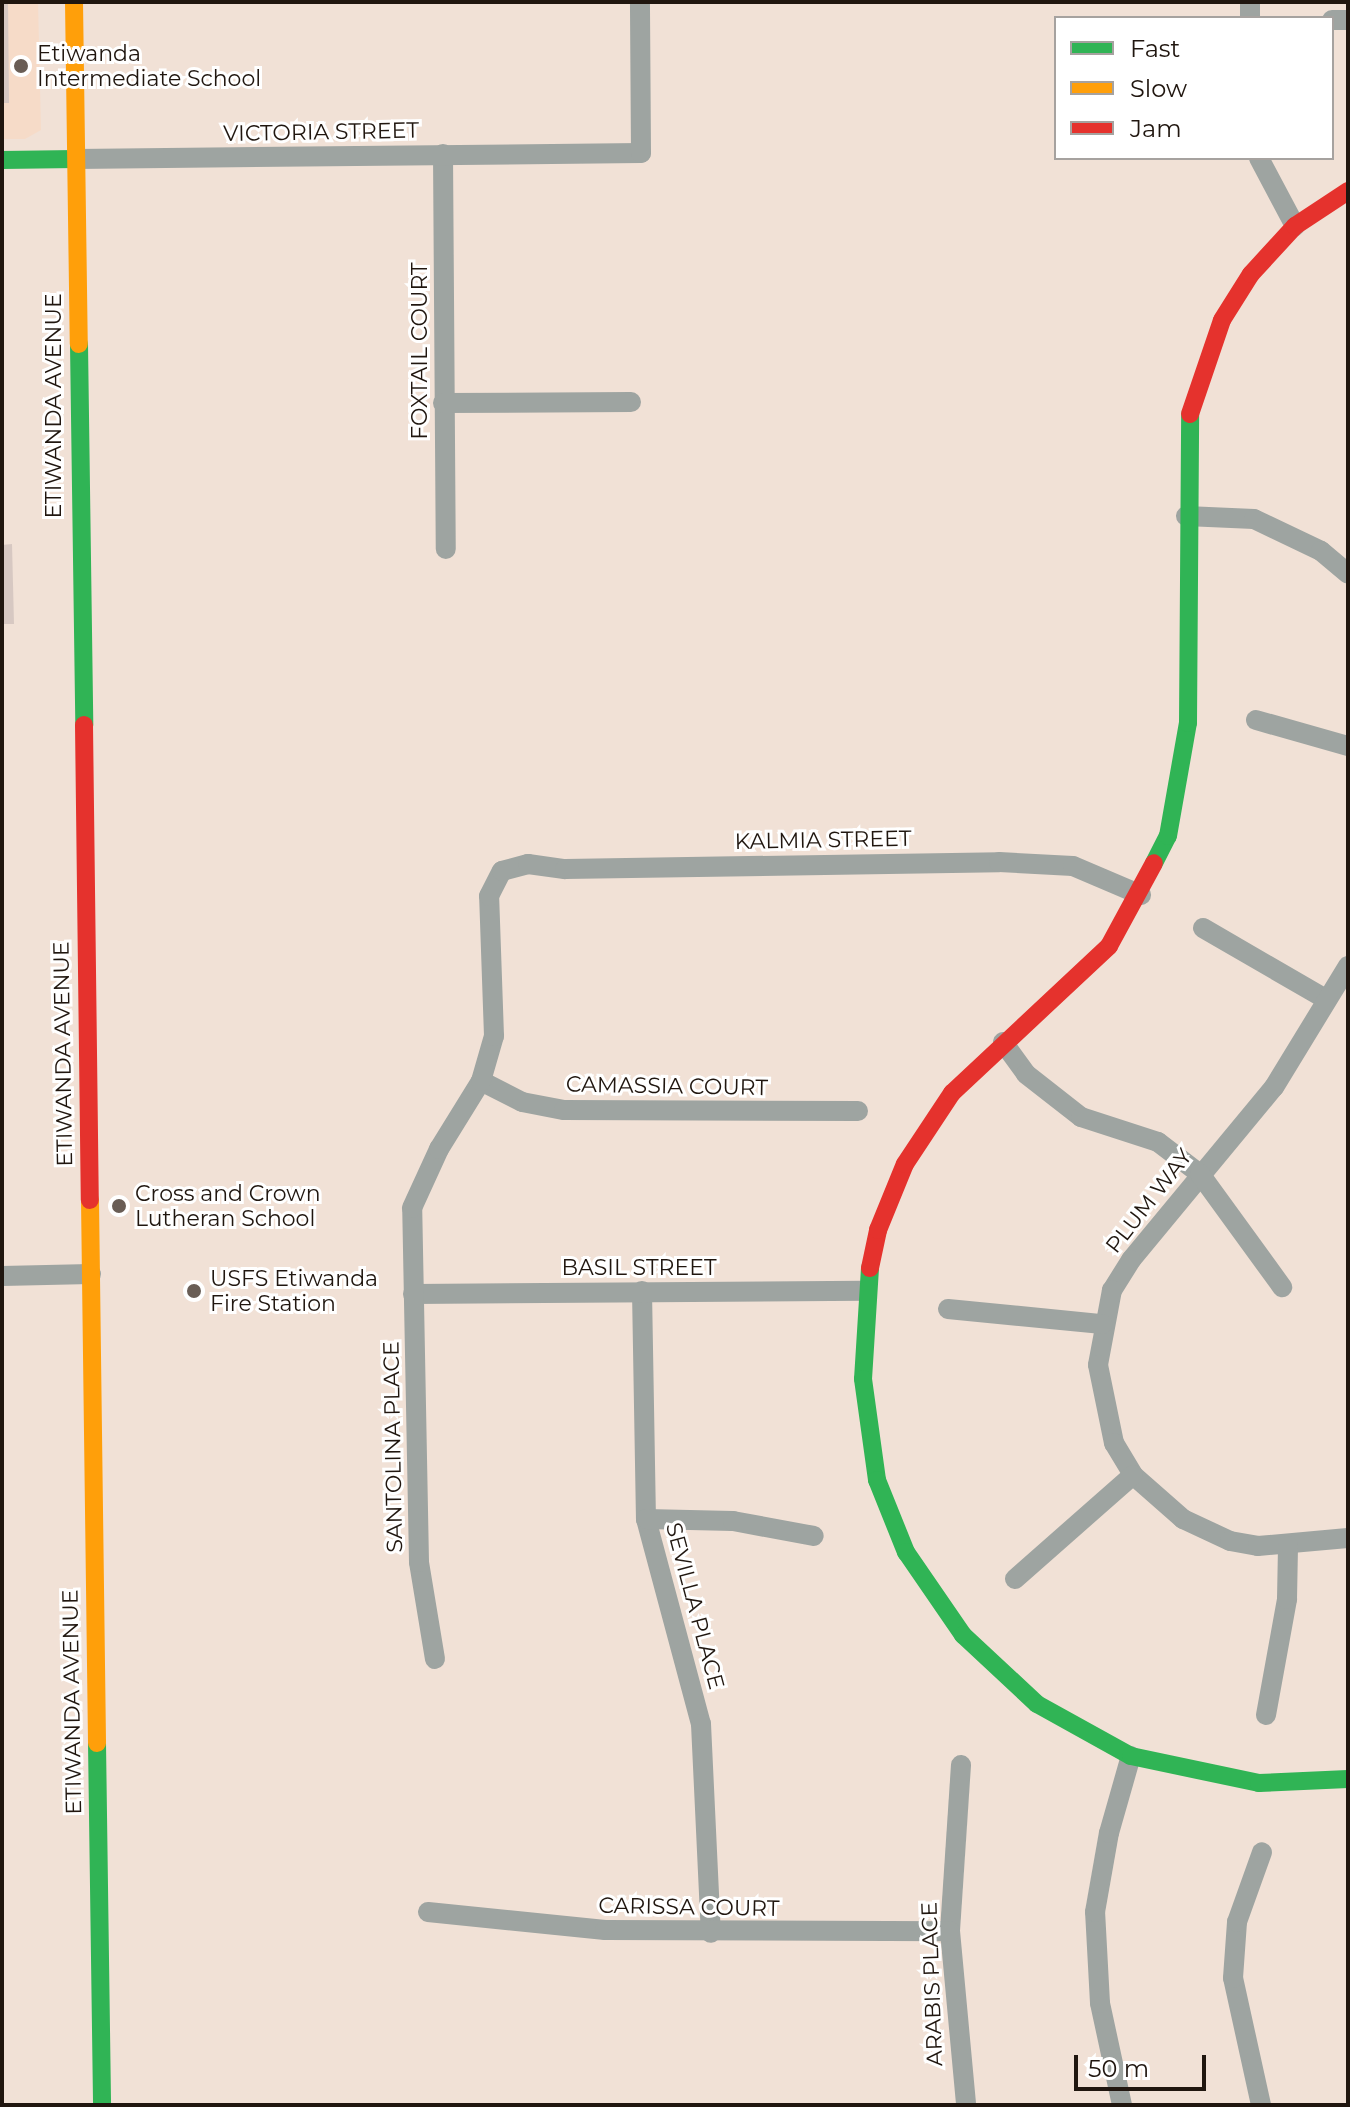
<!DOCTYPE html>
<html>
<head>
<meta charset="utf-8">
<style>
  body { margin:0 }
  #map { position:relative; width:1350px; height:2107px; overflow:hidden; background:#f1e1d6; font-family:Montserrat,sans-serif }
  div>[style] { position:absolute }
  .built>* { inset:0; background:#f6dbc8 }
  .building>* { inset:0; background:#d7c8c2 }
  .street>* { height:20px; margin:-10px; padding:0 10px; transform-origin:10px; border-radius:10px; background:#9ea4a1 }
  .fast>* { height:18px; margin:-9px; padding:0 9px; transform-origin:9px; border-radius:9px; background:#30b455 }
  .slow>* { height:18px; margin:-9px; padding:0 9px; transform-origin:9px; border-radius:9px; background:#ff9f0a }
  .jam>* { height:18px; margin:-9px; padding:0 9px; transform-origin:9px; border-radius:9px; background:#e5322d }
  .dots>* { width:22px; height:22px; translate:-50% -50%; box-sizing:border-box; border:4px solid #fff; border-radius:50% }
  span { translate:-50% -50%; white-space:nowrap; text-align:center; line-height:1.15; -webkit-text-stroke:6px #fff; paint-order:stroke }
  .poi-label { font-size:22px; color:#20160f }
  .left { translate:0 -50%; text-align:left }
  .street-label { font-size:22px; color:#20160f }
  .frame { position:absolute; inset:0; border:4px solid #20160f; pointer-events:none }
  .legend { position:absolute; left:1054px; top:16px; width:280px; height:144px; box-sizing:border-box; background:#fff; border:2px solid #a6a29f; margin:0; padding:10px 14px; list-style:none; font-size:24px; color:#20160f }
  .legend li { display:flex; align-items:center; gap:16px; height:40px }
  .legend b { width:40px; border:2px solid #a6a29f }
  .scale { position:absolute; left:1074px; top:2055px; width:132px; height:36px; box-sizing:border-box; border:4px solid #20160f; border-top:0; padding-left:10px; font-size:24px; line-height:28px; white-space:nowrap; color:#20160f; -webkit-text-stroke:6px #fff; paint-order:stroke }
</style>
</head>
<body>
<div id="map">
  <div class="built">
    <i style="clip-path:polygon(2px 2px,38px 2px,41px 130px,25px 139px,2px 139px)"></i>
  </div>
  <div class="building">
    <i style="clip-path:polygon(2px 2px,8px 2px,9px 103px,2px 103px)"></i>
    <i style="clip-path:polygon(12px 544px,14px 624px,2px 624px,2px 545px)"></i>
  </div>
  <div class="street">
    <i style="left:1250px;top:2px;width:16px;rotate:90deg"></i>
    <i style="left:1332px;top:20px;width:16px"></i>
    <i style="left:443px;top:154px;width:395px;rotate:89.6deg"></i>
    <i style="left:1259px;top:158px;width:77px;rotate:62.1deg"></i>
    <i style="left:76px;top:159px;width:565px;rotate:-0.61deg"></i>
    <i style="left:641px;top:153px;width:151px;rotate:-90.4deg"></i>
    <i style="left:443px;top:403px;width:188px;rotate:-0.3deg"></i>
    <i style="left:1186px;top:516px;width:68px;rotate:2.5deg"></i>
    <i style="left:1254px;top:519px;width:74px;rotate:25.5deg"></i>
    <i style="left:1321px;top:551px;width:35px;rotate:40deg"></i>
    <i style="left:1256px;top:720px;width:96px;rotate:15.8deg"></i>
    <i style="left:1203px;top:928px;width:143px;rotate:30.1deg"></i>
    <i style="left:1348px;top:966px;width:142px;rotate:121.4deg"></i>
    <i style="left:1274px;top:1087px;width:224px;rotate:129.6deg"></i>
    <i style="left:1131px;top:1260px;width:36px;rotate:122deg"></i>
    <i style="left:1112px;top:1290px;width:76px;rotate:100.6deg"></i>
    <i style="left:1098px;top:1365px;width:80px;rotate:78.4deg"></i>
    <i style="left:1114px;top:1443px;width:37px;rotate:59deg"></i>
    <i style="left:1133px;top:1475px;width:67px;rotate:41.3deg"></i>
    <i style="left:1183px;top:1519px;width:52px;rotate:25.1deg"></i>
    <i style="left:1230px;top:1541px;width:28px;rotate:10deg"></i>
    <i style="left:1258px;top:1546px;width:90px;rotate:-5.1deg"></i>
    <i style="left:1003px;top:1042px;width:39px;rotate:54deg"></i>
    <i style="left:1026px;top:1074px;width:70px;rotate:38deg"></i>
    <i style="left:1081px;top:1117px;width:81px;rotate:18deg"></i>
    <i style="left:1158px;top:1142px;width:53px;rotate:37.3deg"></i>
    <i style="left:1200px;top:1174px;width:140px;rotate:54deg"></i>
    <i style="left:481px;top:1081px;width:46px;rotate:27.1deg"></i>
    <i style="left:522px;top:1102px;width:43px;rotate:10.8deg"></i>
    <i style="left:564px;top:1110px;width:294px;rotate:0.2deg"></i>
    <i style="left:2px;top:1276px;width:89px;rotate:-1.3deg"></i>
    <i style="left:642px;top:1291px;width:228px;rotate:89deg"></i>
    <i style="left:646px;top:1519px;width:212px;rotate:75deg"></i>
    <i style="left:701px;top:1724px;width:209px;rotate:87.3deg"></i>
    <i style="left:413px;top:1294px;width:452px;rotate:-0.4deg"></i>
    <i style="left:948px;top:1309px;width:155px;rotate:5.6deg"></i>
    <i style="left:646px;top:1519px;width:87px;rotate:1.3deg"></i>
    <i style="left:733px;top:1521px;width:82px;rotate:10.5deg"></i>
    <i style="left:1015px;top:1579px;width:157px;rotate:-41.4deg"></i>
    <i style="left:435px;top:1659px;width:98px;rotate:-99.4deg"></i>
    <i style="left:419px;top:1562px;width:354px;rotate:-91.1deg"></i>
    <i style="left:412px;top:1208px;width:65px;rotate:-65.4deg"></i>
    <i style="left:439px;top:1149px;width:80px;rotate:-58.3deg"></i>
    <i style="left:481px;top:1081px;width:47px;rotate:-73.9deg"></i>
    <i style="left:494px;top:1036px;width:140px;rotate:-92deg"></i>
    <i style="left:489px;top:896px;width:28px;rotate:-63deg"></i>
    <i style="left:502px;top:871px;width:27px;rotate:-15deg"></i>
    <i style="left:528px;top:864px;width:37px;rotate:8deg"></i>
    <i style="left:565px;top:869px;width:434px;rotate:-0.9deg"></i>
    <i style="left:999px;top:862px;width:74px;rotate:3.1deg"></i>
    <i style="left:1073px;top:866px;width:74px;rotate:23.1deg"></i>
    <i style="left:1266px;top:1715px;width:118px;rotate:-79.7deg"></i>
    <i style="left:1287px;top:1599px;width:53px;rotate:-88.9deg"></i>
    <i style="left:961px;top:1765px;width:166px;rotate:93.8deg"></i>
    <i style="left:950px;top:1931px;width:175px;rotate:84.7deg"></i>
    <i style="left:428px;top:1912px;width:178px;rotate:5.8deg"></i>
    <i style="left:605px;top:1930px;width:345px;rotate:0.2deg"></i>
    <i style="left:1122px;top:2105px;width:104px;rotate:-102.2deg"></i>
    <i style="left:1100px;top:2003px;width:91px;rotate:-93.1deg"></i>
    <i style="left:1095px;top:1912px;width:80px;rotate:-80deg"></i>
    <i style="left:1109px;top:1833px;width:80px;rotate:-74.1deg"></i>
    <i style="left:1261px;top:2105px;width:130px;rotate:-102.4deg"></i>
    <i style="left:1233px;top:1978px;width:56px;rotate:-85.9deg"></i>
    <i style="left:1237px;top:1922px;width:74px;rotate:-70.3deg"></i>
  </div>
  <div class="fast">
    <i style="left:2px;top:160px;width:74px;rotate:-0.8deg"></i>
    <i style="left:79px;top:344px;width:381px;rotate:89.2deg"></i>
    <i style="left:1154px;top:863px;width:30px;rotate:-63deg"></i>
    <i style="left:1168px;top:836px;width:115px;rotate:-80deg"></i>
    <i style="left:1188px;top:723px;width:309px;rotate:-89.6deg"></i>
    <i style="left:870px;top:1268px;width:111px;rotate:93.6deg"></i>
    <i style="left:863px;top:1379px;width:102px;rotate:82.1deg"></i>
    <i style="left:877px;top:1480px;width:78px;rotate:68.1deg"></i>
    <i style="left:906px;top:1552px;width:101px;rotate:55.5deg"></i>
    <i style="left:963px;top:1635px;width:101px;rotate:43deg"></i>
    <i style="left:1037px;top:1704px;width:107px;rotate:29deg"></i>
    <i style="left:1131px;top:1756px;width:131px;rotate:11.9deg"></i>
    <i style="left:1259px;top:1783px;width:89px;rotate:-2.6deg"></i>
    <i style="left:97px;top:1743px;width:362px;rotate:89.2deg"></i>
  </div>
  <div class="slow">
    <i style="left:74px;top:2px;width:342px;rotate:89.2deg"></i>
    <i style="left:90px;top:1200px;width:543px;rotate:89.26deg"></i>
  </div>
  <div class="jam">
    <i style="left:1190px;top:414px;width:99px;rotate:-71.2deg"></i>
    <i style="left:1222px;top:320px;width:54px;rotate:-57.8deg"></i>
    <i style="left:1251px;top:274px;width:65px;rotate:-47.5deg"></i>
    <i style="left:1295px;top:226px;width:64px;rotate:-33.4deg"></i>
    <i style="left:84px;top:725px;width:475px;rotate:89.3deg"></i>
    <i style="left:870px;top:1268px;width:39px;rotate:-78deg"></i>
    <i style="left:878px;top:1230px;width:71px;rotate:-67.8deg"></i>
    <i style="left:905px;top:1164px;width:85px;rotate:-56.5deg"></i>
    <i style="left:952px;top:1093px;width:215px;rotate:-43.1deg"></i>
    <i style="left:1109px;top:946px;width:94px;rotate:-61.5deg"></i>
  </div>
  <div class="dots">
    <i style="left:21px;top:66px;background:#695d55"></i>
    <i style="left:119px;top:1206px;background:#695d55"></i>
    <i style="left:194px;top:1291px;background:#695d55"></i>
  </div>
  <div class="poi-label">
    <span class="left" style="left:37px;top:66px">Etiwanda<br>Intermediate School</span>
    <span class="left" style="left:135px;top:1206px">Cross and Crown<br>Lutheran School</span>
    <span class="left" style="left:210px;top:1291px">USFS Etiwanda<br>Fire Station</span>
  </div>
  <div class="street-label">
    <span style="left:321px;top:132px;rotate:-1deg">VICTORIA STREET</span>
    <span style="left:420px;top:351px;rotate:-90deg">FOXTAIL COURT</span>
    <span style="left:54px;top:406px;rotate:-90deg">ETIWANDA AVENUE</span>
    <span style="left:823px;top:840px;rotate:-1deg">KALMIA STREET</span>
    <span style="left:63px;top:1054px;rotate:-91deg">ETIWANDA AVENUE</span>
    <span style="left:667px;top:1086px;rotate:1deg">CAMASSIA COURT</span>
    <span style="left:1149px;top:1201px;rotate:-52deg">PLUM WAY</span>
    <span style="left:639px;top:1268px">BASIL STREET</span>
    <span style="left:393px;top:1447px;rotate:-91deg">SANTOLINA PLACE</span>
    <span style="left:695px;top:1606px;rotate:75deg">SEVILLA PLACE</span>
    <span style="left:72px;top:1702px;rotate:-91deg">ETIWANDA AVENUE</span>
    <span style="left:689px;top:1907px;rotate:1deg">CARISSA COURT</span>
    <span style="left:932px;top:1984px;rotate:-92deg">ARABIS PLACE</span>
  </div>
  <div class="frame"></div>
  <ul class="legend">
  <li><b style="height:10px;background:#30b455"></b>Fast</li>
  <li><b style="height:10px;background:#ff9f0a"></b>Slow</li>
  <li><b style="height:10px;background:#e5322d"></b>Jam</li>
  </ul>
  <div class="scale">50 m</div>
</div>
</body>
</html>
